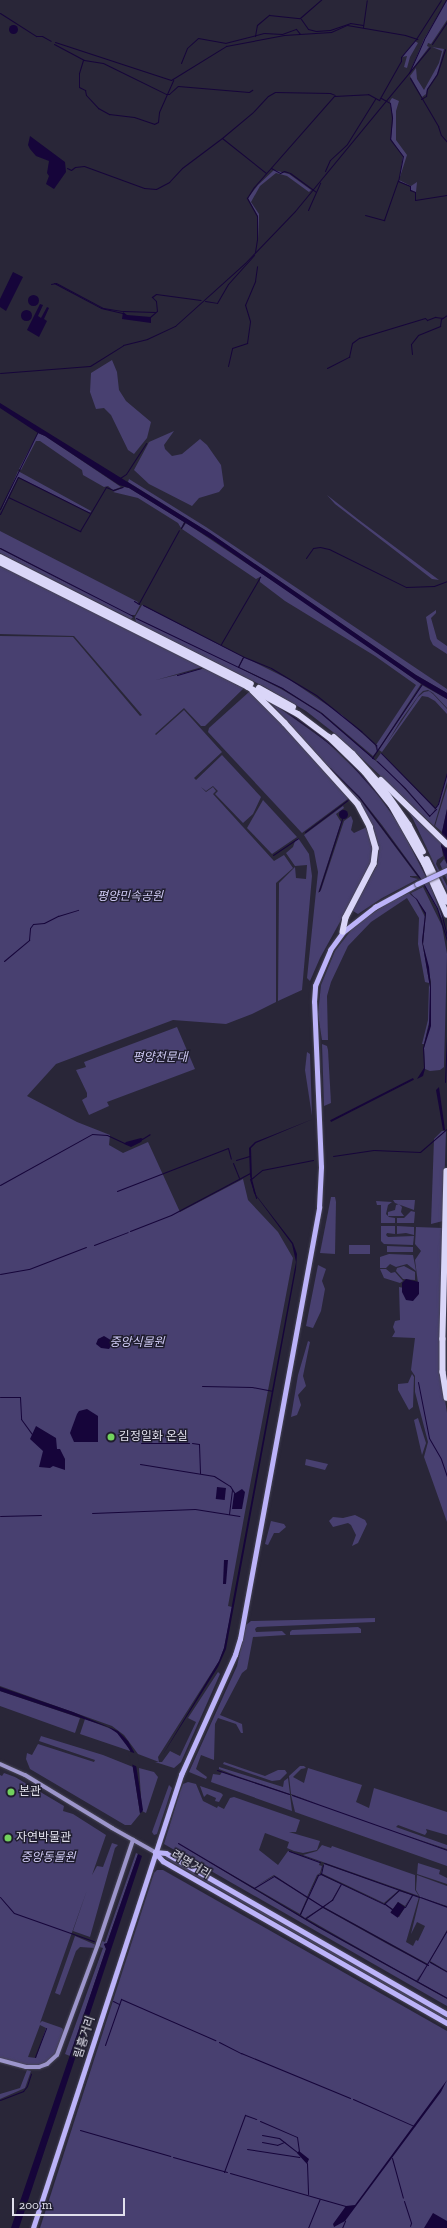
<!DOCTYPE html>
<html>
<head>
<meta charset="utf-8">
<style>
  body { margin:0 }
  #map { position:relative; width:447px; height:2228px; overflow:hidden; background:#292638; font-family:"Zilla Slab","Noto Sans KR",serif }
  div>[style] { position:absolute }
  .green>* { inset:0; background:#484070; transform-origin:0 0 }
  .water>* { inset:0; background:#16053a; transform-origin:0 0 }
  .round { border-radius:50% }
  .pier>* { inset:0; background:#292638 }
  .stream>* { height:1px; margin:-0.5px; padding:0 0.5px; transform-origin:0.5px; border-radius:0.5px; background:#16053a }
  .roads { filter:drop-shadow(0 0 1px #464455) drop-shadow(0 0 1px #464455) }
  .secondary>* { height:4px; margin:-2px; padding:0 2px; transform-origin:2px; border-radius:2px; background:#9c95cb }
  .primary>* { height:4.5px; margin:-2.25px; padding:0 2.25px; transform-origin:2.25px; border-radius:2.25px; background:#bcb3f9 }
  .highway>* { height:5.5px; margin:-2.75px; padding:0 2.75px; transform-origin:2.75px; border-radius:2.75px; background:#dad6f8 }
  .bridges { filter:drop-shadow(0 0 1px #464455) drop-shadow(0 0 1px #464455) }
  .primary-bridge>* { height:4.5px; margin:-2.25px; padding:0 2.25px; transform-origin:2.25px; border-radius:2.25px; background:#bcb3f9 }
  .dots>* { width:11px; height:11px; translate:-50% -50%; box-sizing:border-box; border:2px solid #1f1d2e; border-radius:50% }
  span { translate:-50% -50%; white-space:nowrap; text-align:center; line-height:1.15; -webkit-text-stroke:3px #1f1d2e; paint-order:stroke }
  .park-label { font-size:12px; color:#cec9f3; font-style:italic }
  .poi-label { font-size:12px; color:#e1e0ec }
  .left { translate:0 -50%; text-align:left }
  .street-label { font-size:12px; color:#e1e0ec }
  .scale { position:absolute; left:12px; top:2198px; width:113px; height:18px; box-sizing:border-box; border:2px solid #e1e0ec; border-top:0; padding-left:5px; font-size:12px; line-height:14px; white-space:nowrap; color:#e1e0ec; -webkit-text-stroke:3px #1f1d2e; paint-order:stroke }
</style>
</head>
<body>
<div id="map">
  <div class="green">
    <i style="clip-path:polygon(447px 0,447px 20px,431px 44px,428px 43px,427px 46px,429px 47px,410px 72px,424px 39px)"></i>
    <i style="clip-path:polygon(415px 41px,418px 43px,410px 57px,407px 68px,404px 67px,407px 56px,402px 57px)"></i>
    <i style="clip-path:polygon(432px 47px,444px 49px,437px 74px,427px 89px,426px 94px,422px 97px,410px 76px,416px 68px,417px 79px,424px 90px,439px 63px,442px 51px)"></i>
    <i style="clip-path:polygon(392px 98px,399px 101px,396px 111px,396px 140px,407px 155px,399px 180px,411px 186px,417px 182px,416px 192px,411px 190px,410px 186px,399px 181px,403px 156px,391px 139px,393px 118px,390px 101px)"></i>
    <i style="clip-path:polygon(274px 170px,289px 174px,311px 190px,309px 192px,287px 176px,276px 173px,260px 186px,251px 202px,259px 214px,259px 239px,258px 216px,248px 198px,258px 185px)"></i>
    <i style="clip-path:polygon(112px 360px,117px 372px,119px 390px,126px 401px,151px 422px,147px 438px,134px 454px,128px 450px,111px 415px,104px 408px,96px 409px,90px 392px,91px 373px)"></i>
    <i style="clip-path:polygon(174px 431px,164px 445px,165px 449px,172px 456px,182px 454px,200px 439px,207px 445px,221px 465px,224px 486px,219px 492px,199px 498px,192px 506px,149px 484px,134px 470px,149px 442px)"></i>
    <i style="clip-path:polygon(38px 433px,45px 436px,121px 487px,113px 490px,108px 486px,104px 487px,83px 475px,82px 470px,40px 441px,36px 441px,21px 470px,19px 469px)"></i>
    <i style="clip-path:polygon(18px 471px,91px 511px,90px 513px,18px 477px,0 513px)"></i>
    <i style="clip-path:polygon(129px 479px,206px 527px,447px 689px,447px 693px,416px 675px,210px 533px,128px 482px)"></i>
    <i style="clip-path:polygon(124px 487px,129px 488px,184px 522px,181px 528px,178px 523px,138px 498px,113px 492px)"></i>
    <i style="clip-path:polygon(327px 495px,359px 520px,439px 580px,432px 579px,335px 504px)"></i>
    <i style="clip-path:polygon(186px 523px,334px 622px,421px 684px,377px 751px,376px 745px,416px 685px,375px 656px,285px 601px,260px 582px,260px 577px,256px 579px,182px 529px)"></i>
    <i style="clip-path:polygon(0 531px,138px 602px,137px 604px,140px 605px,135px 615px,131px 615px,133px 617px,131px 619px,0 553px,0 549px,98px 599px,0 548px)"></i>
    <i style="clip-path:polygon(0 565px,202px 667px,156px 680px,205px 668px,244px 688px,205px 726px,201px 726px,184px 708px,155px 734px,156px 735px,184px 710px,222px 752px,194px 778px,196px 780px,222px 755px,261px 797px,253px 814px,243px 823px,215px 794px,218px 791px,213px 786px,206px 791px,201px 787px,206px 792px,213px 787px,216px 791px,213px 794px,274px 861px,284px 855px,293px 868px,276px 883px,276px 1002px,252px 1014px,226px 1024px,173px 1020px,56px 1064px,27px 1096px,77px 1122px,110px 1135px,109px 1145px,123px 1153px,148px 1142px,180px 1212px,243px 1179px,248px 1200px,278px 1232px,293px 1258px,245px 1512px,228px 1606px,232px 1607px,224px 1648px,219px 1661px,158px 1757px,159px 1762px,138px 1754px,124px 1735px,112px 1726px,0 1686px,0 636px,73px 637px,140px 716px,142px 715px,74px 636px,0 634px)"></i>
    <i style="clip-path:polygon(142px 605px,243px 657px,238px 667px,281px 689px,321px 713px,393px 776px,429px 816px,431px 815px,429px 815px,405px 788px,376px 760px,381px 753px,387px 759px,435px 809px,432px 815px,438px 805px,447px 775px,447px 782px,434px 826px,338px 736px,306px 711px,265px 687px,136px 622px,135px 617px)"></i>
    <i style="clip-path:polygon(436px 610px,436px 613px,431px 618px,437px 639px,447px 646px,447px 654px,433px 645px,430px 639px,426px 617px)"></i>
    <i style="clip-path:polygon(244px 657px,290px 680px,342px 715px,375px 745px,377px 751px,373px 756px,321px 712px,282px 688px,239px 667px)"></i>
    <i style="clip-path:polygon(422px 685px,447px 699px,447px 708px,433px 693px,428px 690px,423px 691px,419px 695px,401px 720px,387px 743px,418px 697px,424px 692px,429px 691px,433px 694px,447px 709px,447px 714px,435px 701px,428px 697px,422px 696px,382px 752px,379px 750px)"></i>
    <i style="clip-path:polygon(249px 692px,291px 733px,349px 798px,302px 833px,208px 732px,209px 728px)"></i>
    <i style="clip-path:polygon(268px 700px,327px 742px,369px 783px,396px 820px,406px 838px,431px 887px,444px 922px,420px 877px,382px 825px,359px 796px,328px 766px)"></i>
    <i style="clip-path:polygon(341px 781px,358px 797px,417px 876px,410px 876px,410px 877px,418px 879px,382px 898px,358px 914px,353px 911px,353px 909px,377px 865px,379px 850px,365px 811px)"></i>
    <i style="clip-path:polygon(447px 787px,447px 809px,442px 832px,435px 826px)"></i>
    <i style="clip-path:polygon(397px 798px,441px 842px,443px 856px,437px 860px,436px 864px,447px 886px,447px 891px,413px 819px,405px 806px,397px 800px)"></i>
    <i style="clip-path:polygon(263px 800px,297px 837px,272px 854px,247px 828px)"></i>
    <i style="clip-path:polygon(343px 806px,344px 808px,336px 814px,341px 822px,318px 893px,321px 890px,344px 821px,351px 816px,353px 821px,351px 830px,354px 833px,367px 827px,372px 844px,372px 860px,367px 873px,320px 958px,310px 981px,307px 978px,318px 872px,314px 851px,304px 835px)"></i>
    <i style="clip-path:polygon(298px 838px,309px 854px,312px 876px,302px 990px,278px 1001px,279px 883px,295px 867px,296px 878px,306px 879px,307px 865px,295px 866px,286px 853px,293px 847px,295px 841px)"></i>
    <i style="clip-path:polygon(444px 859px,447px 864px,447px 880px,440px 864px)"></i>
    <i style="clip-path:polygon(423px 887px,442px 926px,447px 954px,444px 1067px,440px 1070px,430px 1071px,425px 1069px,424px 1048px,431px 1018px,431px 982px,423px 944px,426px 913px,411px 893px)"></i>
    <i style="clip-path:polygon(409px 893px,416px 899px,425px 917px,422px 941px,430px 987px,430px 1018px,424px 1044px,422px 1044px,428px 1020px,429px 983px,425px 982px,418px 944px,419px 918px,407px 898px,371px 922px,348px 946px,331px 982px,327px 996px,328px 1040px,322px 1040px,318px 1014px,321px 985px,335px 951px,352px 929px,364px 919px,391px 901px)"></i>
    <i style="clip-path:polygon(177px 1027px,195px 1069px,107px 1102px,109px 1106px,89px 1115px,82px 1100px,87px 1097px,87px 1093px,76px 1070px,86px 1067px,84px 1062px)"></i>
    <i style="clip-path:polygon(322px 1044px,327px 1046px,328px 1050px,331px 1103px,324px 1106px)"></i>
    <i style="clip-path:polygon(307px 1052px,310px 1054px,312px 1116px,305px 1070px)"></i>
    <i style="clip-path:polygon(442px 1131px,446px 1131px,443px 1221px,431px 1224px,434px 1139px)"></i>
    <i style="clip-path:polygon(331px 1197px,335px 1197px,336px 1202px,335px 1254px,320px 1253px)"></i>
    <i style="clip-path:polygon(393px 1200px,415px 1200px,414px 1210px,395px 1203px)"></i>
    <i style="clip-path:polygon(376px 1201px,392px 1202px,388px 1205px,386px 1214px,389px 1217px,395px 1218px,395px 1223px,381px 1223px,381px 1205px,377px 1205px)"></i>
    <i style="clip-path:polygon(399px 1204px,402px 1207px,401px 1212px,404px 1216px,388px 1216px,388px 1212px,395px 1210px,396px 1205px)"></i>
    <i style="clip-path:polygon(411px 1211px,415px 1212px,414px 1223px,397px 1223px,397px 1218px,404px 1218px)"></i>
    <i style="clip-path:polygon(381px 1226px,395px 1226px,395px 1234px,387px 1233px,386px 1235px,388px 1237px,414px 1236px,413px 1245px,384px 1244px,381px 1241px)"></i>
    <i style="clip-path:polygon(397px 1226px,414px 1227px,414px 1235px,406px 1233px,397px 1234px)"></i>
    <i style="clip-path:polygon(416px 1227px,443px 1228px,440px 1329px,441px 1374px,447px 1413px,447px 1522px,424px 1457px,428px 1442px,415px 1392px,415px 1376px,411px 1370px,415px 1338px,392px 1337px,395px 1332px,393px 1327px,395px 1321px,400px 1320px,399px 1287px,419px 1291px,415px 1260px,421px 1251px,415px 1244px)"></i>
    <i style="left:349px;top:1245px;width:21px;height:9px"></i>
    <i style="clip-path:polygon(387px 1246px,413px 1247px,413px 1252px,387px 1252px)"></i>
    <i style="clip-path:polygon(389px 1254px,413px 1255px,416px 1271px,407px 1264px,396px 1267px,390px 1264px,386px 1268px,380px 1268px,380px 1257px)"></i>
    <i style="clip-path:polygon(318px 1265px,326px 1269px,322px 1281px,325px 1289px,321px 1311px,313px 1328px,306px 1326px)"></i>
    <i style="clip-path:polygon(404px 1266px,415px 1272px,415px 1280px,403px 1279px,396px 1271px,397px 1268px)"></i>
    <i style="clip-path:polygon(380px 1269px,386px 1269px,391px 1273px,395px 1272px,403px 1281px,400px 1283px,384px 1278px)"></i>
    <i style="clip-path:polygon(308px 1341px,310px 1342px,303px 1376px,306px 1386px,298px 1395px,301px 1405px,297px 1415px,291px 1417px,298px 1375px)"></i>
    <i style="clip-path:polygon(412px 1374px,414px 1377px,413px 1407px,409px 1410px,398px 1390px,398px 1384px,408px 1383px)"></i>
    <i style="clip-path:polygon(418px 1418px,426px 1443px,422px 1455px,414px 1420px)"></i>
    <i style="clip-path:polygon(306px 1459px,328px 1464px,325px 1470px,305px 1465px)"></i>
    <i style="clip-path:polygon(355px 1515px,365px 1520px,367px 1524px,358px 1543px,352px 1546px,356px 1535px,351px 1525px,348px 1523px,333px 1527px,329px 1521px,333px 1517px,343px 1518px)"></i>
    <i style="clip-path:polygon(271px 1521px,284px 1524px,286px 1527px,279px 1533px,274px 1533px,268px 1545px,265px 1544px)"></i>
    <i style="clip-path:polygon(375px 1618px,375px 1622px,257px 1627px,255px 1629px,256px 1632px,282px 1631px,286px 1635px,253px 1637px,247px 1669px,242px 1673px,220px 1715px,242px 1724px,243px 1733px,241px 1733px,236px 1724px,218px 1718px,215px 1724px,214px 1760px,201px 1755px,196px 1769px,207px 1777px,206px 1779px,189px 1772px,237px 1666px,246px 1625px,251px 1621px)"></i>
    <i style="clip-path:polygon(358px 1627px,361px 1629px,361px 1633px,290px 1635px,290px 1632px,292px 1630px)"></i>
    <i style="clip-path:polygon(218px 1672px,220px 1674px,181px 1762px,174px 1768px,155px 1762px,162px 1762px,170px 1751px,180px 1756px,196px 1722px,188px 1718px)"></i>
    <i style="clip-path:polygon(0 1691px,80px 1718px,75px 1733px,0 1706px)"></i>
    <i style="clip-path:polygon(85px 1719px,114px 1730px,123px 1738px,130px 1751px,80px 1734px)"></i>
    <i style="clip-path:polygon(41px 1736px,103px 1755px,133px 1767px,140px 1814px,131px 1825px,125px 1825px,30px 1769px,26px 1759px,27px 1753px,32px 1755px,38px 1744px,94px 1762px,95px 1760px,39px 1741px)"></i>
    <i style="clip-path:polygon(224px 1762px,265px 1776px,278px 1770px,285px 1770px,287px 1773px,280px 1780px,272px 1781px,223px 1764px)"></i>
    <i style="clip-path:polygon(300px 1766px,304px 1766px,306px 1768px,301px 1769px,293px 1777px,304px 1783px,308px 1768px,362px 1785px,356px 1802px,369px 1808px,374px 1788px,447px 1812px,447px 1835px,426px 1829px,427px 1832px,425px 1835px,398px 1825px,396px 1827px,447px 1845px,447px 1849px,402px 1834px,447px 1850px,447px 1866px,295px 1812px,291px 1795px,318px 1804px,291px 1794px,289px 1776px)"></i>
    <i style="clip-path:polygon(219px 1767px,283px 1787px,284px 1781px,288px 1778px,290px 1794px,237px 1776px,219px 1769px)"></i>
    <i style="clip-path:polygon(139px 1768px,154px 1772px,158px 1777px,146px 1813px,142px 1811px)"></i>
    <i style="clip-path:polygon(222px 1772px,290px 1795px,292px 1811px,211px 1782px,213px 1774px,220px 1775px)"></i>
    <i style="clip-path:polygon(evenodd,4px 1773px,15px 1777px,64px 1806px,63px 1811px,73px 1814px,106px 1835px,92px 1875px,97px 1866px,103px 1867px,112px 1843px,118px 1845px,115px 1848px,90px 1937px,73px 1931px,87px 1890px,40px 2023px,42px 2021px,62px 2028px,64px 2031px,56px 2054px,52px 2059px,40px 2065px,25px 2065px,0 2059px,0 1775px,2px 1776px,4px 1773px,40px 2025px,46px 2028px,36px 2058px,28px 2057px,40px 2025px)"></i>
    <i style="clip-path:polygon(188px 1782px,196px 1784px,203px 1801px,217px 1808px,218px 1806px,224px 1809px,230px 1798px,234px 1797px,300px 1820px,296px 1832px,289px 1832px,320px 1841px,317px 1850px,303px 1853px,294px 1851px,287px 1848px,289px 1842px,265px 1833px,259px 1850px,278px 1865px,288px 1851px,320px 1862px,319px 1865px,322px 1866px,320px 1873px,317px 1875px,307px 1897px,274px 1875px,256px 1886px,274px 1876px,307px 1898px,300px 1914px,177px 1843px,319px 1928px,447px 1999px,447px 2006px,164px 1844px,180px 1792px,183px 1784px)"></i>
    <i style="clip-path:polygon(169px 1785px,172px 1788px,157px 1834px,154px 1835px,152px 1832px)"></i>
    <i style="clip-path:polygon(200px 1786px,221px 1793px,223px 1795px,219px 1802px,215px 1801px,216px 1798px,207px 1794px,204px 1797px)"></i>
    <i style="clip-path:polygon(322px 1845px,331px 1848px,332px 1846px,415px 1875px,415px 1890px,419px 1896px,303px 1855px,317px 1851px)"></i>
    <i style="clip-path:polygon(136px 1853px,138px 1854px,107px 1943px,104px 1944px,106px 1949px,70px 2056px,65px 2054px,103px 1948px,100px 1947px,102px 1941px,105px 1942px)"></i>
    <i style="clip-path:polygon(166px 1856px,447px 2017px,447px 2020px,165px 1858px)"></i>
    <i style="clip-path:polygon(418px 1863px,440px 1870px,439px 1874px,447px 1878px,447px 1884px,417px 1874px)"></i>
    <i style="clip-path:polygon(324px 1864px,353px 1874px,399px 1890px,384px 1903px,321px 1873px)"></i>
    <i style="clip-path:polygon(157px 1870px,163px 1870px,447px 2031px,447px 2228px,40px 2228px,154px 1873px)"></i>
    <i style="clip-path:polygon(319px 1874px,341px 1884px,332px 1900px,323px 1907px,308px 1897px)"></i>
    <i style="clip-path:polygon(417px 1875px,447px 1886px,447px 1906px,420px 1897px,416px 1890px)"></i>
    <i style="clip-path:polygon(341px 1884px,384px 1904px,393px 1910px,391px 1913px,399px 1917px,412px 1895px,419px 1897px,406px 1942px,413px 1946px,416px 1940px,418px 1941px,425px 1926px,417px 1922px,411px 1934px,420px 1897px,447px 1907px,447px 1930px,428px 1964px,324px 1907px,332px 1901px)"></i>
    <i style="clip-path:polygon(399px 1891px,412px 1895px,405px 1906px,398px 1902px,393px 1909px,385px 1904px)"></i>
    <i style="clip-path:polygon(308px 1898px,323px 1907px,305px 1918px,301px 1915px)"></i>
    <i style="clip-path:polygon(323px 1908px,391px 1946px,427px 1965px,429px 1962px,447px 1972px,447px 1998px,417px 1981px,422px 1973px,416px 1981px,306px 1918px)"></i>
    <i style="clip-path:polygon(447px 1931px,447px 1971px,430px 1961px)"></i>
    <i style="clip-path:polygon(75px 1936px,96px 1945px,95px 1948px,80px 1947px,76px 1951px,60px 1995px,55px 1993px)"></i>
    <i style="clip-path:polygon(27px 2070px,31px 2071px,25px 2088px,0 2099px,0 2094px,20px 2088px)"></i>
  </div>
  <div class="water">
    <i class="round" style="left:8.5px;top:24.5px;width:9px;height:9px"></i>
    <i style="clip-path:polygon(30px 136px,65px 162px,66px 172px,54px 189px,46px 184px,49px 176px,47px 173px,49px 161px,36px 156px,30px 149px,28px 145px)"></i>
    <i style="clip-path:polygon(13px 272px,23px 277px,6px 311px,0 307px,0 299px)"></i>
    <i class="round" style="left:27.5px;top:294.5px;width:11px;height:11px"></i>
    <i style="clip-path:polygon(40px 304px,43px 305px,38px 316px,41px 318px,47px 307px,49px 308px,44px 319px,47px 321px,39px 337px,27px 330px)"></i>
    <i class="round" style="left:20.5px;top:309.5px;width:11px;height:11px"></i>
    <i style="clip-path:polygon(123px 312px,127px 315px,151px 317px,151px 323px,122px 319px)"></i>
    <i style="clip-path:polygon(0 403px,210px 533px,416px 675px,447px 693px,447px 699px,420px 683px,213px 540px,129px 488px,119px 485px,45px 436px,38px 433px,0 408px)"></i>
    <i style="clip-path:polygon(447px 809px,447px 864px,441px 846px,442px 832px)"></i>
    <i class="round" style="left:338.5px;top:809.5px;width:9px;height:9px"></i>
    <i style="clip-path:polygon(409px 893px,417px 899px,426px 913px,423px 944px,429px 967px,431px 988px,431px 1026px,424px 1048px,425px 1069px,423px 1076px,417px 1079px,424px 1068px,423px 1048px,429px 1025px,430px 987px,422px 941px,425px 914px,416px 899px)"></i>
    <i style="left:413px;top:1078px;width:2px;height:93px;rotate:63deg"></i>
    <i style="clip-path:polygon(439px 1087px,445px 1130px,443px 1130px,436px 1090px)"></i>
    <i style="clip-path:polygon(313px 1119px,256px 1143px,251px 1148px,252px 1179px,256px 1195px,293px 1243px,297px 1254px,296px 1269px,226px 1649px,218px 1667px,162px 1756px,219px 1661px,224px 1648px,296px 1262px,292px 1244px,254px 1193px,250px 1176px,249px 1148px,255px 1142px)"></i>
    <i style="clip-path:polygon(141px 1138px,143px 1139px,141px 1142px,131px 1147px,124px 1144px,126px 1142px)"></i>
    <i style="clip-path:polygon(406px 1279px,419px 1282px,419px 1294px,413px 1301px,406px 1300px,402px 1292px,402px 1283px)"></i>
    <i style="clip-path:polygon(104px 1336px,114px 1342px,109px 1349px,101px 1348px,96px 1344px,98px 1339px)"></i>
    <i style="clip-path:polygon(87px 1409px,98px 1416px,98px 1442px,74px 1442px,70px 1433px,77px 1414px,79px 1411px)"></i>
    <i style="clip-path:polygon(36px 1426px,56px 1438px,57px 1449px,60px 1449px,65px 1459px,65px 1470px,53px 1466px,50px 1468px,39px 1467px,43px 1451px,30px 1439px)"></i>
    <i style="left:217px;top:1487px;width:9px;height:12px;rotate:6deg"></i>
    <i style="clip-path:polygon(242px 1489px,245px 1492px,242px 1509px,232px 1509px,234px 1494px)"></i>
    <i style="clip-path:polygon(224px 1560px,228px 1560px,226px 1584px,223px 1584px)"></i>
    <i style="clip-path:polygon(0 1687px,73px 1712px,118px 1731px,128px 1741px,134px 1752px,143px 1810px,142px 1812px,140px 1813px,130px 1750px,117px 1733px,108px 1727px,0 1691px)"></i>
    <i style="clip-path:polygon(138px 1854px,142px 1856px,19px 2228px,11px 2228px,106px 1949px,104px 1944px,107px 1943px)"></i>
    <i style="left:398px;top:1902px;width:9px;height:13px;rotate:36deg"></i>
    <i style="clip-path:polygon(447px 2080px,441px 2092px,345px 2221px,334px 2227px,333px 2224px,346px 2206px,355px 2205px)"></i>
    <i style="clip-path:polygon(299px 2151px,309px 2159px,307px 2164px,297px 2153px)"></i>
    <i style="clip-path:polygon(433px 2213px,447px 2221px,447px 2228px,424px 2228px)"></i>
  </div>
  <div class="pier">
    <i style="clip-path:polygon(128px 1751px,137px 1754px,140px 1768px,131px 1764px)"></i>
  </div>
  <div class="stream">
    <i style="left:0;top:13px;width:43px;rotate:32.6deg"></i>
    <i style="left:36px;top:36px;width:6px"></i>
    <i style="left:42px;top:36px;width:10px;rotate:29deg"></i>
    <i style="left:301px;top:19px;width:12px;rotate:55deg"></i>
    <i style="left:308px;top:29px;width:8px;rotate:14deg"></i>
    <i style="left:316px;top:31px;width:14px;rotate:-4deg"></i>
    <i style="left:330px;top:30px;width:21px;rotate:-19deg"></i>
    <i style="left:350px;top:23px;width:13px;rotate:9deg"></i>
    <i style="left:363px;top:27px;width:27px;rotate:-82deg"></i>
    <i style="left:255px;top:36px;width:11px;rotate:-80deg"></i>
    <i style="left:257px;top:25px;width:16px;rotate:-40deg"></i>
    <i style="left:269px;top:15px;width:31px;rotate:6deg"></i>
    <i style="left:300px;top:18px;width:28px;rotate:-41deg"></i>
    <i style="left:55px;top:42px;width:122px;rotate:18.1deg"></i>
    <i style="left:171px;top:80px;width:65px;rotate:-31.7deg"></i>
    <i style="left:226px;top:46px;width:59px;rotate:-10.7deg"></i>
    <i style="left:284px;top:35px;width:47px;rotate:-3.7deg"></i>
    <i style="left:331px;top:32px;width:17px;rotate:-24deg"></i>
    <i style="left:347px;top:25px;width:59px;rotate:9.8deg"></i>
    <i style="left:405px;top:35px;width:13px;rotate:18deg"></i>
    <i style="left:54px;top:44px;width:34px;rotate:28deg"></i>
    <i style="left:84px;top:60px;width:19px;rotate:9deg"></i>
    <i style="left:103px;top:63px;width:70px;rotate:26.2deg"></i>
    <i style="left:166px;top:94px;width:3px"></i>
    <i style="left:169px;top:94px;width:12px;rotate:-42deg"></i>
    <i style="left:178px;top:86px;width:71px;rotate:4.8deg"></i>
    <i style="left:249px;top:92px;width:4px;rotate:-34deg"></i>
    <i style="left:432px;top:44px;width:27px;rotate:-56deg"></i>
    <i style="left:83px;top:60px;width:14px;rotate:107deg"></i>
    <i style="left:79px;top:73px;width:14px;rotate:90deg"></i>
    <i style="left:79px;top:87px;width:7px;rotate:27deg"></i>
    <i style="left:85px;top:90px;width:5px;rotate:79deg"></i>
    <i style="left:86px;top:95px;width:18px;rotate:47deg"></i>
    <i style="left:98px;top:108px;width:13px;rotate:29deg"></i>
    <i style="left:109px;top:114px;width:25px;rotate:7deg"></i>
    <i style="left:134px;top:117px;width:21px;rotate:19deg"></i>
    <i style="left:154px;top:124px;width:4px;rotate:-27deg"></i>
    <i style="left:158px;top:122px;width:10px;rotate:-84deg"></i>
    <i style="left:159px;top:112px;width:35px;rotate:-66deg"></i>
    <i style="left:181px;top:63px;width:16px;rotate:-68deg"></i>
    <i style="left:187px;top:48px;width:15px;rotate:-42deg"></i>
    <i style="left:198px;top:38px;width:27px;rotate:10deg"></i>
    <i style="left:225px;top:43px;width:40px;rotate:-14.4deg"></i>
    <i style="left:264px;top:33px;width:18px;rotate:3deg"></i>
    <i style="left:282px;top:34px;width:15px;rotate:-20deg"></i>
    <i style="left:296px;top:29px;width:6px;rotate:51deg"></i>
    <i style="left:409px;top:73px;width:37px;rotate:-66deg"></i>
    <i style="left:424px;top:39px;width:45px;rotate:-60.6deg"></i>
    <i style="left:410px;top:78px;width:56px;rotate:59.7deg"></i>
    <i style="left:438px;top:126px;width:9px;rotate:72deg"></i>
    <i style="left:441px;top:135px;width:9px;rotate:49deg"></i>
    <i style="left:381px;top:98px;width:10px;rotate:29deg"></i>
    <i style="left:390px;top:103px;width:15px;rotate:82deg"></i>
    <i style="left:392px;top:118px;width:21px;rotate:95deg"></i>
    <i style="left:390px;top:139px;width:21px;rotate:53deg"></i>
    <i style="left:403px;top:156px;width:25px;rotate:101deg"></i>
    <i style="left:398px;top:181px;width:13px;rotate:23deg"></i>
    <i style="left:410px;top:186px;width:4px;rotate:90deg"></i>
    <i style="left:410px;top:190px;width:5px;rotate:22deg"></i>
    <i style="left:415px;top:192px;width:8px;rotate:90deg"></i>
    <i style="left:415px;top:200px;width:32px;rotate:-9deg"></i>
    <i style="left:421px;top:99px;width:6px;rotate:-31deg"></i>
    <i style="left:426px;top:96px;width:7px;rotate:-82deg"></i>
    <i style="left:427px;top:89px;width:18px;rotate:-56deg"></i>
    <i style="left:437px;top:74px;width:26px;rotate:-72deg"></i>
    <i style="left:222px;top:138px;width:40px;rotate:-40deg"></i>
    <i style="left:253px;top:112px;width:22px;rotate:-47deg"></i>
    <i style="left:268px;top:96px;width:8px;rotate:-30deg"></i>
    <i style="left:275px;top:92px;width:55px;rotate:1deg"></i>
    <i style="left:330px;top:93px;width:5px;rotate:22deg"></i>
    <i style="left:67px;top:168px;width:4px;rotate:27deg"></i>
    <i style="left:71px;top:170px;width:5px;rotate:-37deg"></i>
    <i style="left:75px;top:167px;width:9px;rotate:-6deg"></i>
    <i style="left:84px;top:166px;width:64px;rotate:20.1deg"></i>
    <i style="left:144px;top:188px;width:12px;rotate:5deg"></i>
    <i style="left:156px;top:189px;width:15px;rotate:-28deg"></i>
    <i style="left:169px;top:182px;width:19px;rotate:-47deg"></i>
    <i style="left:182px;top:168px;width:50px;rotate:-36.9deg"></i>
    <i style="left:222px;top:138px;width:56px;rotate:38.5deg"></i>
    <i style="left:271px;top:168px;width:10px;rotate:29deg"></i>
    <i style="left:280px;top:173px;width:4px;rotate:-27deg"></i>
    <i style="left:284px;top:171px;width:6px;rotate:18deg"></i>
    <i style="left:290px;top:173px;width:32px;rotate:36deg"></i>
    <i style="left:325px;top:171px;width:12px;rotate:-66deg"></i>
    <i style="left:330px;top:160px;width:23px;rotate:-43deg"></i>
    <i style="left:347px;top:144px;width:53px;rotate:-58.1deg"></i>
    <i style="left:308px;top:210px;width:30px;rotate:-66deg"></i>
    <i style="left:365px;top:215px;width:20px;rotate:15deg"></i>
    <i style="left:384px;top:220px;width:42px;rotate:-70.7deg"></i>
    <i style="left:255px;top:252px;width:12px;rotate:-81deg"></i>
    <i style="left:257px;top:240px;width:24px;rotate:-90deg"></i>
    <i style="left:257px;top:216px;width:21px;rotate:-119deg"></i>
    <i style="left:247px;top:198px;width:13px;rotate:-58deg"></i>
    <i style="left:254px;top:187px;width:121px;rotate:-48.7deg"></i>
    <i style="left:334px;top:96px;width:34px;rotate:-3deg"></i>
    <i style="left:368px;top:94px;width:13px;rotate:29deg"></i>
    <i style="left:379px;top:100px;width:45px;rotate:-60.6deg"></i>
    <i style="left:401px;top:61px;width:4px;rotate:-90deg"></i>
    <i style="left:401px;top:57px;width:23px;rotate:-50deg"></i>
    <i style="left:416px;top:39px;width:46px;rotate:-57.3deg"></i>
    <i style="left:54px;top:283px;width:53px;rotate:28deg"></i>
    <i style="left:101px;top:308px;width:23px;rotate:13deg"></i>
    <i style="left:51px;top:284px;width:5px;rotate:-11deg"></i>
    <i style="left:56px;top:283px;width:53px;rotate:28deg"></i>
    <i style="left:103px;top:308px;width:20px;rotate:9deg"></i>
    <i style="left:123px;top:311px;width:32px;rotate:2deg"></i>
    <i style="left:205px;top:301px;width:12px;rotate:9deg"></i>
    <i style="left:217px;top:303px;width:22px;rotate:-60deg"></i>
    <i style="left:228px;top:284px;width:39px;rotate:-48deg"></i>
    <i style="left:150px;top:317px;width:9px;rotate:-41deg"></i>
    <i style="left:157px;top:311px;width:10px;rotate:-96deg"></i>
    <i style="left:156px;top:301px;width:6px;rotate:-135deg"></i>
    <i style="left:152px;top:297px;width:5px;rotate:-37deg"></i>
    <i style="left:156px;top:294px;width:45px;rotate:7.6deg"></i>
    <i style="left:412px;top:354px;width:10px;rotate:-96deg"></i>
    <i style="left:411px;top:344px;width:11px;rotate:-52deg"></i>
    <i style="left:418px;top:335px;width:24px;rotate:-22deg"></i>
    <i style="left:440px;top:326px;width:7px;rotate:-82deg"></i>
    <i style="left:441px;top:319px;width:7px;rotate:-34deg"></i>
    <i style="left:228px;top:366px;width:18px;rotate:-77deg"></i>
    <i style="left:232px;top:348px;width:16px;rotate:-18deg"></i>
    <i style="left:247px;top:343px;width:22px;rotate:-82deg"></i>
    <i style="left:250px;top:321px;width:17px;rotate:-107deg"></i>
    <i style="left:245px;top:305px;width:26px;rotate:-67deg"></i>
    <i style="left:255px;top:281px;width:15px;rotate:-82deg"></i>
    <i style="left:327px;top:368px;width:25px;rotate:-27deg"></i>
    <i style="left:349px;top:357px;width:14px;rotate:-78deg"></i>
    <i style="left:352px;top:343px;width:9px;rotate:-36deg"></i>
    <i style="left:359px;top:338px;width:69px;rotate:-16.9deg"></i>
    <i style="left:425px;top:318px;width:3px;rotate:45deg"></i>
    <i style="left:427px;top:320px;width:9px;rotate:-21deg"></i>
    <i style="left:435px;top:317px;width:8px;rotate:7deg"></i>
    <i style="left:0;top:373px;width:90px;rotate:-4.4deg"></i>
    <i style="left:90px;top:366px;width:39px;rotate:-32deg"></i>
    <i style="left:123px;top:345px;width:25px;rotate:-14deg"></i>
    <i style="left:147px;top:339px;width:31px;rotate:-25deg"></i>
    <i style="left:175px;top:326px;width:94px;rotate:-42deg"></i>
    <i style="left:245px;top:263px;width:72px;rotate:-46.1deg"></i>
    <i style="left:295px;top:211px;width:212px;rotate:-50.5deg"></i>
    <i style="left:120px;top:478px;width:7px;rotate:-34deg"></i>
    <i style="left:126px;top:474px;width:37px;rotate:-57deg"></i>
    <i style="left:8px;top:497px;width:80px;rotate:25.3deg"></i>
    <i style="left:80px;top:531px;width:51px;rotate:-59.4deg"></i>
    <i style="left:106px;top:487px;width:8px;rotate:23deg"></i>
    <i style="left:113px;top:490px;width:10px;rotate:-17deg"></i>
    <i style="left:0;top:509px;width:85px;rotate:-64deg"></i>
    <i style="left:0;top:514px;width:41px;rotate:-64.1deg"></i>
    <i style="left:18px;top:477px;width:80px;rotate:26.6deg"></i>
    <i style="left:181px;top:528px;width:8px;rotate:-60deg"></i>
    <i style="left:0;top:548px;width:149px;rotate:27.1deg"></i>
    <i style="left:306px;top:558px;width:12px;rotate:-55deg"></i>
    <i style="left:313px;top:548px;width:7px;rotate:-8deg"></i>
    <i style="left:320px;top:547px;width:9px;rotate:13deg"></i>
    <i style="left:329px;top:549px;width:86px;rotate:26.3deg"></i>
    <i style="left:406px;top:587px;width:28px;rotate:-2deg"></i>
    <i style="left:434px;top:586px;width:14px;rotate:-21deg"></i>
    <i style="left:134px;top:601px;width:6px;rotate:31deg"></i>
    <i style="left:139px;top:603px;width:83px;rotate:-61.3deg"></i>
    <i style="left:143px;top:605px;width:114px;rotate:27.2deg"></i>
    <i style="left:244px;top:657px;width:29px;rotate:22deg"></i>
    <i style="left:271px;top:668px;width:52px;rotate:31deg"></i>
    <i style="left:316px;top:695px;width:58px;rotate:38.7deg"></i>
    <i style="left:361px;top:731px;width:21px;rotate:43deg"></i>
    <i style="left:376px;top:745px;width:6px;rotate:81deg"></i>
    <i style="left:136px;top:618px;width:162px;rotate:25.6deg"></i>
    <i style="left:282px;top:688px;width:46px;rotate:32.7deg"></i>
    <i style="left:321px;top:713px;width:70px;rotate:41deg"></i>
    <i style="left:221px;top:644px;width:78px;rotate:-59.8deg"></i>
    <i style="left:238px;top:667px;width:11px;rotate:-63deg"></i>
    <i style="left:177px;top:675px;width:25px;rotate:-16deg"></i>
    <i style="left:281px;top:708px;width:42px;rotate:35.2deg"></i>
    <i style="left:315px;top:732px;width:36px;rotate:39deg"></i>
    <i style="left:343px;top:755px;width:60px;rotate:48.4deg"></i>
    <i style="left:383px;top:800px;width:36px;rotate:56deg"></i>
    <i style="left:381px;top:753px;width:77px;rotate:45.5deg"></i>
    <i style="left:435px;top:808px;width:5px;rotate:-53deg"></i>
    <i style="left:438px;top:804px;width:32px;rotate:-74deg"></i>
    <i style="left:372px;top:758px;width:89px;rotate:-56deg"></i>
    <i style="left:377px;top:761px;width:39px;rotate:44deg"></i>
    <i style="left:405px;top:788px;width:37px;rotate:49deg"></i>
    <i style="left:429px;top:816px;width:10px;rotate:-45deg"></i>
    <i style="left:330px;top:768px;width:41px;rotate:45deg"></i>
    <i style="left:359px;top:797px;width:104px;rotate:53.2deg"></i>
    <i style="left:305px;top:832px;width:55px;rotate:-36.9deg"></i>
    <i style="left:408px;top:840px;width:42px;rotate:63.4deg"></i>
    <i style="left:273px;top:855px;width:30px;rotate:-34deg"></i>
    <i style="left:429px;top:881px;width:25px;rotate:67deg"></i>
    <i style="left:439px;top:904px;width:32px;rotate:76deg"></i>
    <i style="left:423px;top:883px;width:29px;rotate:61deg"></i>
    <i style="left:437px;top:908px;width:34px;rotate:73deg"></i>
    <i style="left:319px;top:891px;width:76px;rotate:-72.3deg"></i>
    <i style="left:4px;top:961px;width:33px;rotate:-40deg"></i>
    <i style="left:29px;top:940px;width:12px;rotate:-85deg"></i>
    <i style="left:30px;top:928px;width:5px;rotate:-53deg"></i>
    <i style="left:33px;top:924px;width:11px;rotate:-5deg"></i>
    <i style="left:44px;top:923px;width:16px;rotate:-27deg"></i>
    <i style="left:58px;top:916px;width:21px;rotate:-17deg"></i>
    <i style="left:445px;top:1082px;width:46px;rotate:-87.5deg"></i>
    <i style="left:142px;top:1139px;width:9px;rotate:-32deg"></i>
    <i style="left:333px;top:1156px;width:41px;rotate:-8.3deg"></i>
    <i style="left:374px;top:1150px;width:46px;rotate:2.5deg"></i>
    <i style="left:420px;top:1152px;width:35px;rotate:-41deg"></i>
    <i style="left:236px;top:1160px;width:14px;rotate:-17deg"></i>
    <i style="left:233px;top:1163px;width:16px;rotate:68deg"></i>
    <i style="left:250px;top:1179px;width:20px;rotate:72deg"></i>
    <i style="left:251px;top:1179px;width:14px;rotate:-39deg"></i>
    <i style="left:262px;top:1170px;width:52px;rotate:-11.1deg"></i>
    <i style="left:0;top:1185px;width:105px;rotate:-29deg"></i>
    <i style="left:92px;top:1134px;width:15px;rotate:4deg"></i>
    <i style="left:107px;top:1135px;width:19px;rotate:25deg"></i>
    <i style="left:117px;top:1191px;width:119px;rotate:-21.2deg"></i>
    <i style="left:228px;top:1148px;width:11px;rotate:75deg"></i>
    <i style="left:130px;top:1231px;width:44px;rotate:-21.3deg"></i>
    <i style="left:171px;top:1215px;width:89px;rotate:-28deg"></i>
    <i style="left:94px;top:1245px;width:36px;rotate:-21deg"></i>
    <i style="left:0;top:1274px;width:29px;rotate:-10deg"></i>
    <i style="left:29px;top:1269px;width:61px;rotate:-21.1deg"></i>
    <i style="left:418px;top:1382px;width:57px;rotate:78.9deg"></i>
    <i style="left:429px;top:1438px;width:24px;rotate:60deg"></i>
    <i style="left:441px;top:1459px;width:18px;rotate:71deg"></i>
    <i style="left:202px;top:1386px;width:50px;rotate:1.1deg"></i>
    <i style="left:252px;top:1387px;width:20px;rotate:11deg"></i>
    <i style="left:0;top:1397px;width:20px"></i>
    <i style="left:20px;top:1397px;width:22px;rotate:87deg"></i>
    <i style="left:21px;top:1419px;width:19px;rotate:54deg"></i>
    <i style="left:141px;top:1443px;width:48px"></i>
    <i style="left:192px;top:1443px;width:7px;rotate:8deg"></i>
    <i style="left:199px;top:1444px;width:29px;rotate:88deg"></i>
    <i style="left:140px;top:1464px;width:75px;rotate:9.2deg"></i>
    <i style="left:214px;top:1476px;width:19px;rotate:32deg"></i>
    <i style="left:230px;top:1486px;width:9px;rotate:58deg"></i>
    <i style="left:92px;top:1513px;width:103px;rotate:-2.2deg"></i>
    <i style="left:195px;top:1509px;width:45px;rotate:9deg"></i>
    <i style="left:229px;top:1514px;width:25px;rotate:-83deg"></i>
    <i style="left:0;top:1516px;width:41px;rotate:-1.4deg"></i>
    <i style="left:217px;top:1770px;width:76px;rotate:18.4deg"></i>
    <i style="left:292px;top:1795px;width:164px;rotate:19.5deg"></i>
    <i style="left:178px;top:1843px;width:164px;rotate:30.8deg"></i>
    <i style="left:319px;top:1927px;width:146px;rotate:29deg"></i>
    <i style="left:289px;top:1851px;width:33px;rotate:20deg"></i>
    <i style="left:324px;top:1863px;width:101px;rotate:19.7deg"></i>
    <i style="left:323px;top:1865px;width:9px;rotate:103deg"></i>
    <i style="left:321px;top:1874px;width:70px;rotate:25.5deg"></i>
    <i style="left:384px;top:1904px;width:21px;rotate:-43deg"></i>
    <i style="left:254px;top:1888px;width:23px;rotate:-31deg"></i>
    <i style="left:274px;top:1876px;width:58px;rotate:32.3deg"></i>
    <i style="left:323px;top:1907px;width:120px;rotate:28.9deg"></i>
    <i style="left:0;top:1897px;width:21px;rotate:49deg"></i>
    <i style="left:14px;top:1913px;width:87px;rotate:19.5deg"></i>
    <i style="left:420px;top:1897px;width:29px;rotate:20deg"></i>
    <i style="left:385px;top:1904px;width:10px;rotate:37deg"></i>
    <i style="left:405px;top:1907px;width:14px;rotate:-60deg"></i>
    <i style="left:300px;top:1914px;width:43px;rotate:-65.2deg"></i>
    <i style="left:318px;top:1875px;width:3px;rotate:-18deg"></i>
    <i style="left:306px;top:1918px;width:32px;rotate:-35deg"></i>
    <i style="left:332px;top:1900px;width:18px;rotate:-61deg"></i>
    <i style="left:430px;top:1962px;width:20px;rotate:30deg"></i>
    <i style="left:417px;top:1981px;width:59px;rotate:-59.5deg"></i>
    <i style="left:113px;top:2001px;width:7px;rotate:27deg"></i>
    <i style="left:219px;top:2042px;width:25px;rotate:27deg"></i>
    <i style="left:241px;top:2053px;width:118px;rotate:22.4deg"></i>
    <i style="left:105px;top:2045px;width:49px;rotate:-70.8deg"></i>
    <i style="left:121px;top:1999px;width:103px;rotate:23.6deg"></i>
    <i style="left:35px;top:2057px;width:31px;rotate:-69deg"></i>
    <i style="left:353px;top:2099px;width:67px;rotate:23.9deg"></i>
    <i style="left:0;top:2100px;width:25px;rotate:-21deg"></i>
    <i style="left:23px;top:2091px;width:6px;rotate:-51deg"></i>
    <i style="left:27px;top:2086px;width:13px;rotate:-72deg"></i>
    <i style="left:260px;top:2121px;width:40px;rotate:23.4deg"></i>
    <i style="left:297px;top:2137px;width:14px;rotate:82deg"></i>
    <i style="left:80px;top:2130px;width:94px;rotate:16.1deg"></i>
    <i style="left:262px;top:2135px;width:17px;rotate:10deg"></i>
    <i style="left:279px;top:2138px;width:23px;rotate:38deg"></i>
    <i style="left:262px;top:2142px;width:15px;rotate:11deg"></i>
    <i style="left:277px;top:2145px;width:8px;rotate:-23deg"></i>
    <i style="left:247px;top:2149px;width:53px;rotate:8.7deg"></i>
    <i style="left:173px;top:2157px;width:56px;rotate:15.5deg"></i>
    <i style="left:392px;top:2158px;width:41px;rotate:74.6deg"></i>
    <i style="left:307px;top:2163px;width:31px;rotate:88deg"></i>
    <i style="left:224px;top:2172px;width:61px;rotate:-69.8deg"></i>
    <i style="left:245px;top:2115px;width:12px;rotate:20deg"></i>
    <i style="left:230px;top:2173px;width:121px;rotate:15.9deg"></i>
    <i style="left:404px;top:2201px;width:23px;rotate:72deg"></i>
    <i style="left:411px;top:2223px;width:3px;rotate:108deg"></i>
    <i style="left:308px;top:2228px;width:31px;rotate:-68deg"></i>
    <i style="left:342px;top:2228px;width:8px;rotate:-67deg"></i>
  </div>
  <div class="roads">
    <div class="secondary">
      <i style="left:0;top:1764px;width:27px;rotate:24deg"></i>
      <i style="left:25px;top:1775px;width:102px;rotate:31.3deg"></i>
      <i style="left:112px;top:1828px;width:49px;rotate:29.2deg"></i>
      <i style="left:0;top:2060px;width:27px;rotate:15deg"></i>
      <i style="left:26px;top:2067px;width:13px"></i>
      <i style="left:39px;top:2067px;width:9px;rotate:-21deg"></i>
      <i style="left:47px;top:2064px;width:13px;rotate:-42deg"></i>
      <i style="left:57px;top:2055px;width:118px;rotate:-69.7deg"></i>
      <i style="left:98px;top:1944px;width:110px;rotate:-71.4deg"></i>
    </div>
    <div class="primary">
      <i style="left:155px;top:1852px;width:12px;rotate:48deg"></i>
      <i style="left:163px;top:1861px;width:327px;rotate:29.7deg"></i>
      <i style="left:155px;top:1852px;width:11px;rotate:5deg"></i>
      <i style="left:166px;top:1853px;width:324px;rotate:29.8deg"></i>
      <i style="left:33px;top:2228px;width:477px;rotate:-71.9deg"></i>
      <i style="left:181px;top:1775px;width:132px;rotate:-65.8deg"></i>
      <i style="left:235px;top:1655px;width:17px;rotate:-73deg"></i>
      <i style="left:240px;top:1639px;width:439px;rotate:-79.6deg"></i>
      <i style="left:319px;top:1207px;width:40px;rotate:-87.1deg"></i>
      <i style="left:321px;top:1167px;width:165px;rotate:-92.4deg"></i>
      <i style="left:314px;top:1002px;width:16px;rotate:-86deg"></i>
      <i style="left:315px;top:986px;width:39px;rotate:-67deg"></i>
      <i style="left:330px;top:950px;width:22px;rotate:-54deg"></i>
      <i style="left:343px;top:932px;width:41px;rotate:-38deg"></i>
      <i style="left:375px;top:907px;width:48px;rotate:-28.7deg"></i>
    </div>
    <div class="highway">
      <i style="left:0;top:557px;width:281px;rotate:26.8deg"></i>
      <i style="left:0;top:562px;width:278px;rotate:26.7deg"></i>
      <i style="left:248px;top:687px;width:57px;rotate:28.4deg"></i>
      <i style="left:298px;top:714px;width:39px;rotate:37deg"></i>
      <i style="left:329px;top:737px;width:50px;rotate:44.2deg"></i>
      <i style="left:365px;top:772px;width:43px;rotate:51.5deg"></i>
      <i style="left:392px;top:806px;width:67px;rotate:60.4deg"></i>
      <i style="left:425px;top:864px;width:55px;rotate:66.3deg"></i>
      <i style="left:259px;top:688px;width:39px;rotate:29deg"></i>
      <i style="left:253px;top:691px;width:45px;rotate:45deg"></i>
      <i style="left:285px;top:723px;width:109px;rotate:48deg"></i>
      <i style="left:358px;top:804px;width:26px;rotate:62deg"></i>
      <i style="left:370px;top:827px;width:22px;rotate:74deg"></i>
      <i style="left:376px;top:848px;width:16px;rotate:97deg"></i>
      <i style="left:374px;top:864px;width:61px;rotate:117.4deg"></i>
      <i style="left:346px;top:918px;width:14px;rotate:102deg"></i>
      <i style="left:334px;top:737px;width:25px;rotate:42deg"></i>
      <i style="left:353px;top:754px;width:42px;rotate:47.9deg"></i>
      <i style="left:381px;top:785px;width:49px;rotate:55deg"></i>
      <i style="left:409px;top:825px;width:30px;rotate:62deg"></i>
      <i style="left:381px;top:780px;width:92px;rotate:44.1deg"></i>
      <i style="left:427px;top:859px;width:47px;rotate:64.5deg"></i>
      <i style="left:447px;top:1171px;width:168px;rotate:91.4deg"></i>
      <i style="left:443px;top:1339px;width:33px;rotate:90deg"></i>
      <i style="left:443px;top:1372px;width:26px;rotate:81deg"></i>
    </div>
  </div>
  <div class="bridges">
    <div class="primary-bridge">
      <i style="left:417px;top:884px;width:33px;rotate:-25deg"></i>
    </div>
  </div>
  <div class="dots">
    <i style="left:111px;top:1437px;background:#72d25d"></i>
    <i style="left:11px;top:1792px;background:#72d25d"></i>
    <i style="left:8px;top:1838px;background:#72d25d"></i>
  </div>
  <div class="park-label">
    <span style="left:130px;top:897px">평양민속공원</span>
    <span style="left:160px;top:1058px">평양천문대</span>
    <span style="left:137px;top:1343px">중앙식물원</span>
    <span style="left:48px;top:1858px">중앙동물원</span>
  </div>
  <div class="poi-label">
    <span class="left" style="left:119px;top:1437px">김정일화 온실</span>
    <span class="left" style="left:19px;top:1792px">본관</span>
    <span class="left" style="left:16px;top:1838px">자연박물관</span>
  </div>
  <div class="street-label">
    <span style="left:191px;top:1865px;rotate:31deg">려명거리</span>
    <span style="left:85px;top:2037px;rotate:-72deg">림흥거리</span>
  </div>
  <div class="scale">200 m</div>
</div>
</body>
</html>
